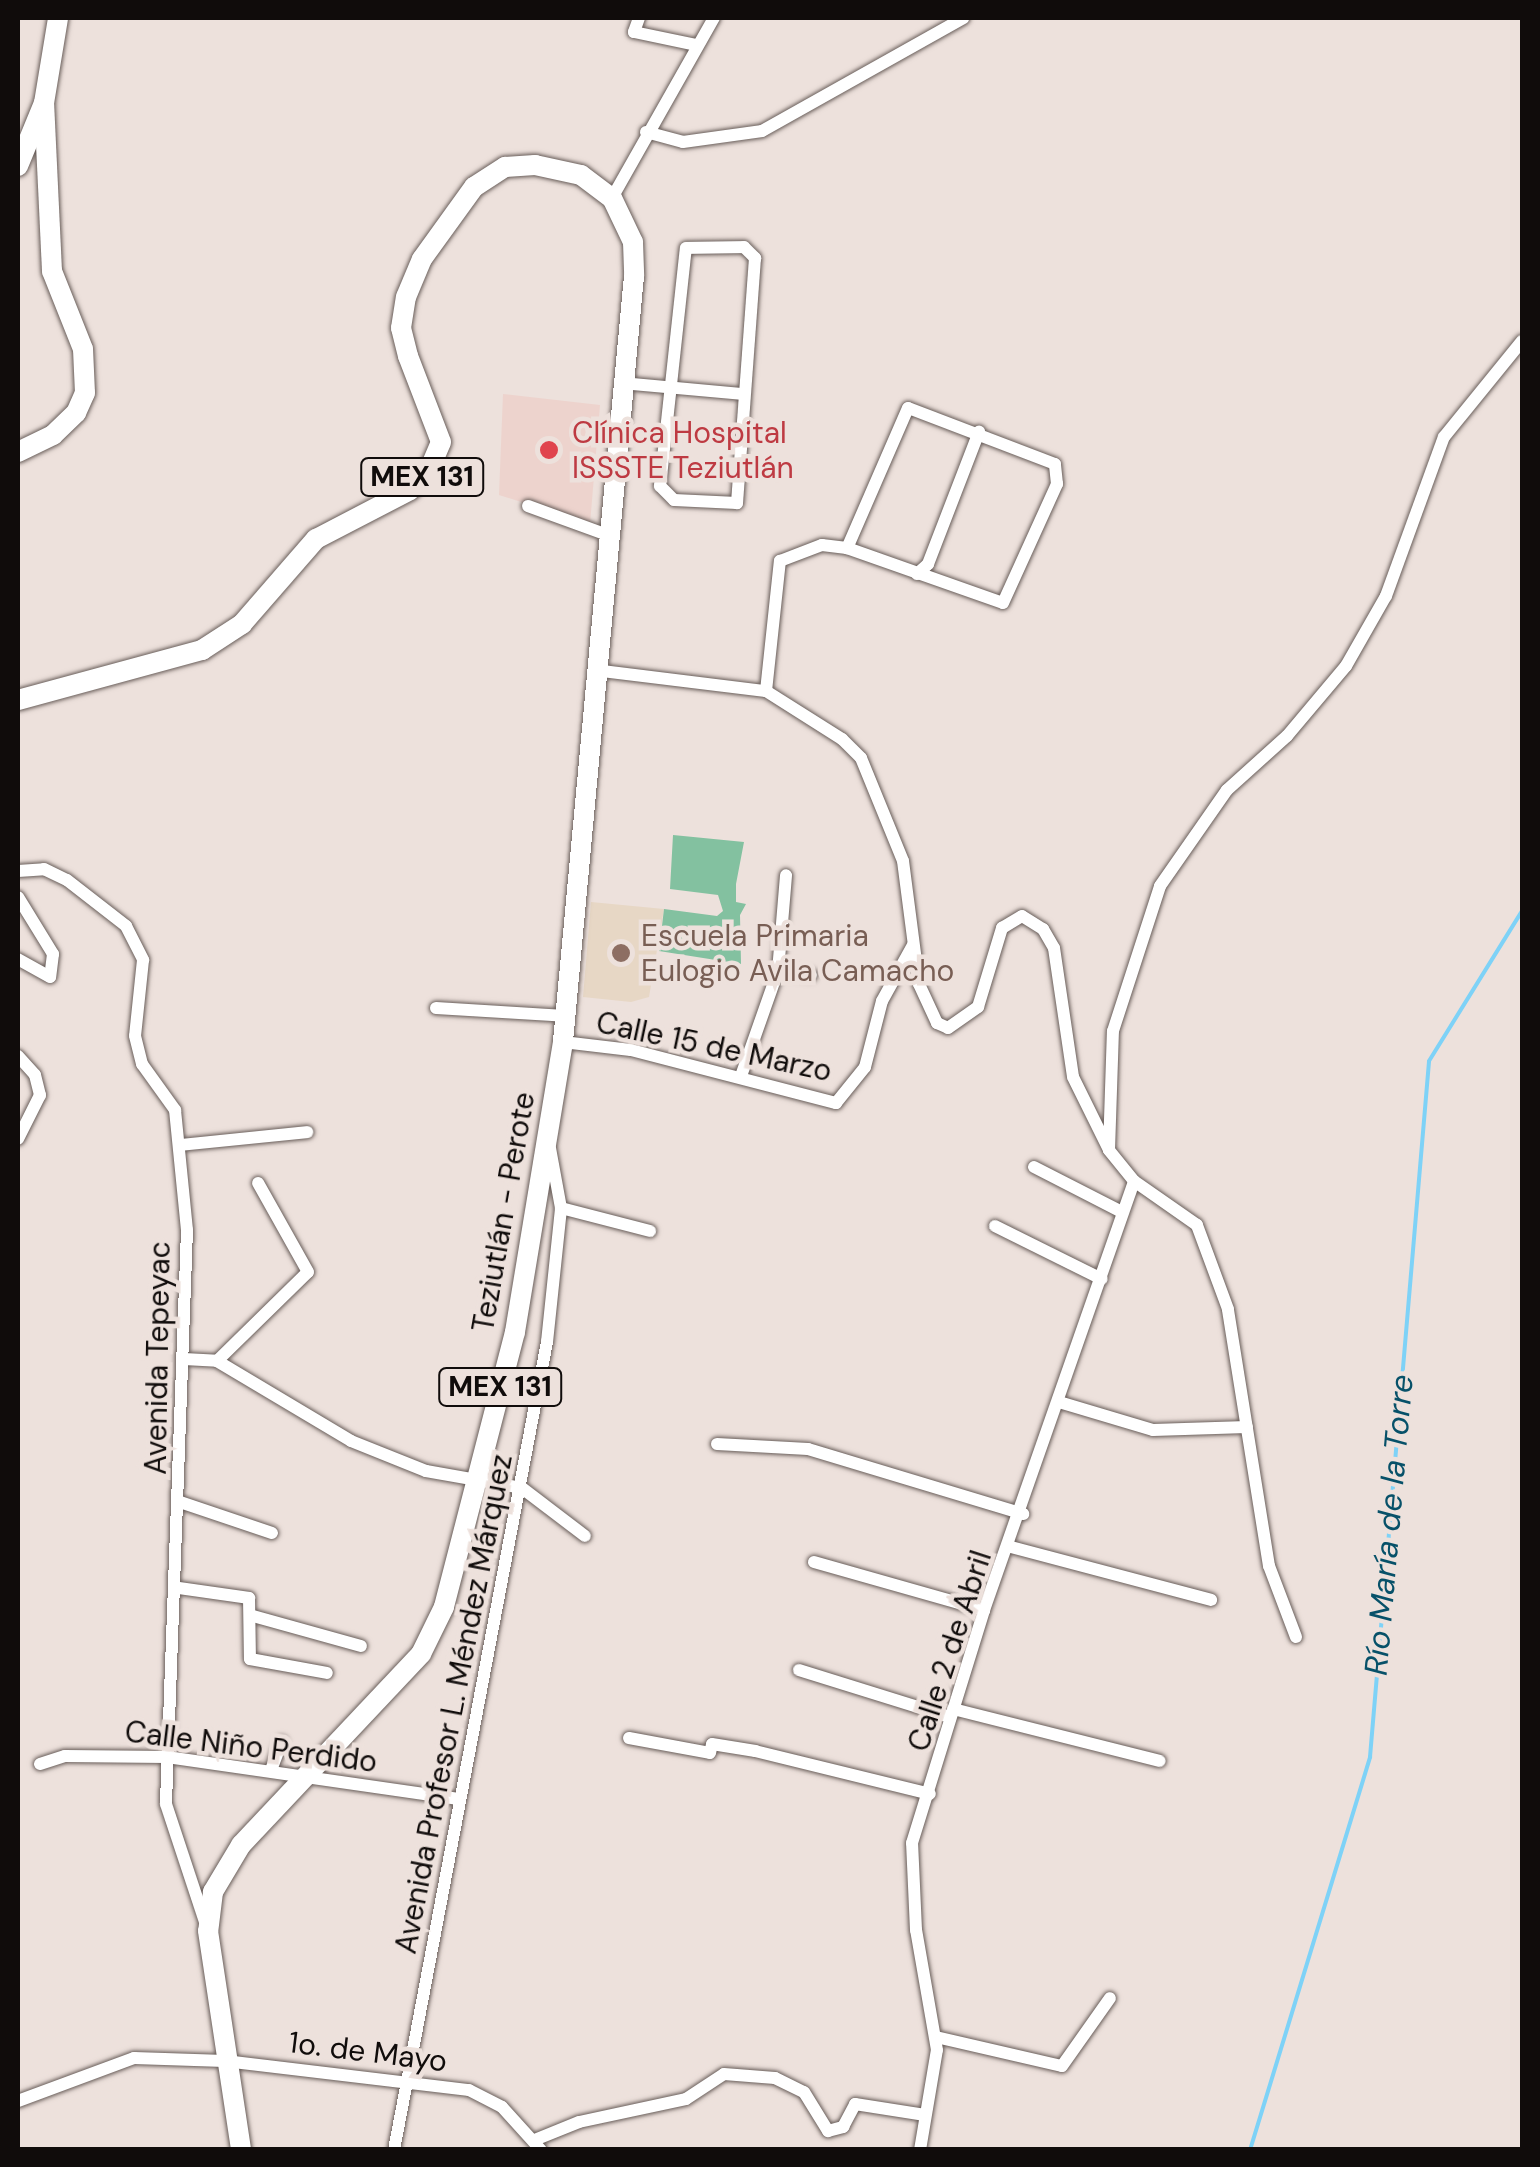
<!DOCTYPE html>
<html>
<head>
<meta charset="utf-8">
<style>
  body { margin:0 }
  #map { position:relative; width:1540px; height:2167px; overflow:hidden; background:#ede1dc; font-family:"DM Sans",sans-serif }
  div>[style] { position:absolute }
  .education>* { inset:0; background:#e7d7c5 }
  .medical>* { inset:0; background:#edd3cd }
  .green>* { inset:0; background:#83c1a0 }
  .stream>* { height:4px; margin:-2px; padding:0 2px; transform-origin:2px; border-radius:2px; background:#7ed2f7 }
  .roads { filter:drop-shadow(0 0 2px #685d59) drop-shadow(0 0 2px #685d59) }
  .minor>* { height:12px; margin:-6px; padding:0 6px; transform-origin:6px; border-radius:6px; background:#fff }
  .primary>* { height:20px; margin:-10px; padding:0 10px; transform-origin:10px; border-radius:10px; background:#fff }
  .dots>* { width:28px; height:28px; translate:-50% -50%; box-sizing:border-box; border:5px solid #ede1dc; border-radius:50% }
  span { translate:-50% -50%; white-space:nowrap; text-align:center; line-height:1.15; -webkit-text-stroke:9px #ede1dc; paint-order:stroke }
  .shield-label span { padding:2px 8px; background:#ede1dc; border:2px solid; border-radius:8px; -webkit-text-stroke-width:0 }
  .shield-label { font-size:28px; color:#100c0b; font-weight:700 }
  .health-label { font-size:30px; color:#be3a42 }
  .left { translate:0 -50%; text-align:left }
  .education-label { font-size:30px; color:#785e54 }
  .street-label { font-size:30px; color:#100c0b }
  .water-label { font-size:32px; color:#075169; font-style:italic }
  .frame { position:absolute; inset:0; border:20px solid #100c0b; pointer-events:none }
</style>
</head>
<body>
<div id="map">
  <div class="education">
    <i style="clip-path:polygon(591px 902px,664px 909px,649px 997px,631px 1002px,583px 997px)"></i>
  </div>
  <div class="medical">
    <i style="clip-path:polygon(503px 394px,600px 405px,590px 524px,499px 495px)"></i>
  </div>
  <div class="green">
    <i style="clip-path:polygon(673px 835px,744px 842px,736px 884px,736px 902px,746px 904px,740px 915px,741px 964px,659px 951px,664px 909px,717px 916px,723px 911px,718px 895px,670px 889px)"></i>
  </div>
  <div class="stream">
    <i style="left:1250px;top:2150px;width:411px;rotate:-73deg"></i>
    <i style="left:1370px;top:1757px;width:698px;rotate:-85.15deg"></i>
    <i style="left:1429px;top:1061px;width:176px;rotate:-58.2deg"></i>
  </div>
  <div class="roads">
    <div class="minor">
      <i style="left:639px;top:18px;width:15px;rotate:110deg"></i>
      <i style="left:634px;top:32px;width:63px;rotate:11.8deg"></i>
      <i style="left:646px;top:132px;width:38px;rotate:15deg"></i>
      <i style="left:683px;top:142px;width:80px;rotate:-7.9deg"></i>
      <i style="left:762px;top:131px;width:231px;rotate:-29.3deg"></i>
      <i style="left:612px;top:198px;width:207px;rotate:-60.5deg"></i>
      <i style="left:744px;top:247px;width:16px;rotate:45deg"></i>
      <i style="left:755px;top:258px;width:246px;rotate:94.2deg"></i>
      <i style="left:737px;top:503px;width:63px;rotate:-177.3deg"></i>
      <i style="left:674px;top:500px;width:20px;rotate:-135deg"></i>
      <i style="left:660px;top:486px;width:239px;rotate:-83.8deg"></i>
      <i style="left:686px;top:248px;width:58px;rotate:-1deg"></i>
      <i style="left:622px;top:383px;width:122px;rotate:5.2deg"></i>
      <i style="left:528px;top:506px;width:82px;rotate:20deg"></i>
      <i style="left:917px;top:574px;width:15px;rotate:-42deg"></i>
      <i style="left:928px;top:564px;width:142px;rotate:-68.9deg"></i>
      <i style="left:594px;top:670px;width:173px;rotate:7deg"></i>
      <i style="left:766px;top:691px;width:90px;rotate:32.3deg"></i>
      <i style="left:842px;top:739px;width:27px;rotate:45deg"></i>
      <i style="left:861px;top:758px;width:111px;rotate:67.8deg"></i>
      <i style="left:903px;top:861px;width:124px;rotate:82.6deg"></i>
      <i style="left:919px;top:984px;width:43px;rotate:65.2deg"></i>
      <i style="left:937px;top:1023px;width:12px;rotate:24deg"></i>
      <i style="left:948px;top:1028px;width:37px;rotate:-35deg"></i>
      <i style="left:978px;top:1007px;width:83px;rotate:-73.1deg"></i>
      <i style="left:1002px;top:928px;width:23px;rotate:-31deg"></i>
      <i style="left:1022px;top:916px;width:25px;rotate:32deg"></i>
      <i style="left:1043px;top:929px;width:22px;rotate:60deg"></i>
      <i style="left:1054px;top:948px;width:130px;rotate:81.6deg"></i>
      <i style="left:1073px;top:1077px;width:81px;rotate:63.7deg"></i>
      <i style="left:766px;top:691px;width:131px;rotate:-83.9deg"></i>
      <i style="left:780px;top:561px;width:45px;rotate:-20.9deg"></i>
      <i style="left:822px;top:545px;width:25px;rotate:7deg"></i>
      <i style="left:847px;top:548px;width:165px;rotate:19.4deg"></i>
      <i style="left:1003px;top:603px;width:131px;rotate:-65.6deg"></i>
      <i style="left:1057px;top:484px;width:20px;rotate:-96deg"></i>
      <i style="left:1055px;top:464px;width:157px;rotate:-159.1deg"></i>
      <i style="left:908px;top:408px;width:153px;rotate:113.5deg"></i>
      <i style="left:18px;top:871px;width:26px;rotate:-4deg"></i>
      <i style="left:44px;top:869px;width:25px;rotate:26deg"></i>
      <i style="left:67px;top:880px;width:75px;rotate:37.9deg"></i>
      <i style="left:126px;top:926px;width:38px;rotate:63deg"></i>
      <i style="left:143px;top:960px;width:76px;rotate:96deg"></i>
      <i style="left:135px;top:1036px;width:29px;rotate:76deg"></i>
      <i style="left:142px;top:1064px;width:57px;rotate:54.3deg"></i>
      <i style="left:175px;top:1110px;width:121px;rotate:84.3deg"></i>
      <i style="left:187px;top:1230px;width:574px;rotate:92.1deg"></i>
      <i style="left:166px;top:1804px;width:131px;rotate:71.7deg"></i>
      <i style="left:18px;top:897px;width:67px;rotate:58.4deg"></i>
      <i style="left:53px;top:954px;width:23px;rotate:97deg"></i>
      <i style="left:50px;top:977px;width:37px;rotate:-151deg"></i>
      <i style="left:778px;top:971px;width:33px;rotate:7deg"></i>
      <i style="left:436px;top:1008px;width:129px;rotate:3.5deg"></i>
      <i style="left:563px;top:1042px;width:68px;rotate:6.7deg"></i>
      <i style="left:631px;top:1050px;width:212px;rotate:14.5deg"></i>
      <i style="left:836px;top:1103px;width:46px;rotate:-51.1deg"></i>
      <i style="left:865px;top:1067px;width:68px;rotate:-75.6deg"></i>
      <i style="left:882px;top:1001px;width:64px;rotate:-61deg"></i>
      <i style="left:18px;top:1056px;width:25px;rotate:48deg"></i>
      <i style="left:35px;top:1075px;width:21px;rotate:76deg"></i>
      <i style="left:40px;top:1095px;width:49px;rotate:116.6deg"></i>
      <i style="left:741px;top:1076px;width:111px;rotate:-70.6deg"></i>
      <i style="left:778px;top:971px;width:96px;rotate:-85.2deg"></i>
      <i style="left:180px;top:1145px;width:128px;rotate:-5.8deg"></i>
      <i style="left:1034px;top:1167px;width:99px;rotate:27.1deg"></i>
      <i style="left:561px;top:1208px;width:92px;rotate:14.5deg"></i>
      <i style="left:995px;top:1226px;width:119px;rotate:26.4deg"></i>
      <i style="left:184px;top:1359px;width:33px;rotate:3deg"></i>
      <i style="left:217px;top:1361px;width:156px;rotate:30.8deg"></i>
      <i style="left:351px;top:1441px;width:81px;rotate:21.8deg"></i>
      <i style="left:426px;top:1471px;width:97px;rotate:10deg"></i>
      <i style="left:522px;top:1488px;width:79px;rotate:37.3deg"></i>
      <i style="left:217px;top:1361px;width:127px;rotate:-44.4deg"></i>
      <i style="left:308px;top:1272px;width:102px;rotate:-119.3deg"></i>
      <i style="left:1059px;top:1402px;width:98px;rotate:16.6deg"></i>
      <i style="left:1153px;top:1430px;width:94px;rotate:-1.8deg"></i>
      <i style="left:717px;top:1444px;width:91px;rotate:3.1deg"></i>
      <i style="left:808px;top:1449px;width:225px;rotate:16.8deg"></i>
      <i style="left:180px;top:1502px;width:97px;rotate:18.6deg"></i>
      <i style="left:1011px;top:1547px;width:207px;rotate:14.8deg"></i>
      <i style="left:814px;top:1562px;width:177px;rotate:15.8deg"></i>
      <i style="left:179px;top:1588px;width:71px;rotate:8.1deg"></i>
      <i style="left:249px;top:1598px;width:61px;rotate:89.1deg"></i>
      <i style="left:250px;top:1659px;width:78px;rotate:10.3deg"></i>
      <i style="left:253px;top:1616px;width:112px;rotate:15.5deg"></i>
      <i style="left:1296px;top:1637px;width:76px;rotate:-110.8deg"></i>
      <i style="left:1269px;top:1566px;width:260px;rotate:-99.1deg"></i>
      <i style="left:1228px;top:1309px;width:90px;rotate:-110.3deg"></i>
      <i style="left:1197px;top:1225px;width:77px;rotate:-145.1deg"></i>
      <i style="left:1134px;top:1181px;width:40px;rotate:-129deg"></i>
      <i style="left:1109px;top:1150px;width:119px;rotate:-88.1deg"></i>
      <i style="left:1113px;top:1031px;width:152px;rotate:-72deg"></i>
      <i style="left:1160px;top:886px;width:117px;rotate:-55.1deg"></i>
      <i style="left:1227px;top:790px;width:81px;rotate:-42deg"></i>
      <i style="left:1287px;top:736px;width:92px;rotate:-49.9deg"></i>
      <i style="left:1346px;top:666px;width:81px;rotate:-60.3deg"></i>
      <i style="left:1386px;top:596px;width:169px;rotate:-70deg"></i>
      <i style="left:1444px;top:437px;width:124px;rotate:-50.9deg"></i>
      <i style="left:799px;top:1670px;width:158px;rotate:17.3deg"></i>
      <i style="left:953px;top:1709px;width:213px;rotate:14.1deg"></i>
      <i style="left:629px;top:1738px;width:82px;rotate:10.5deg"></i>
      <i style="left:710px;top:1753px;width:9px;rotate:-77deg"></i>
      <i style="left:712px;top:1744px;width:44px;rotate:9.2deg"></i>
      <i style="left:755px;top:1751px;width:180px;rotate:13.8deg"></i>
      <i style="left:40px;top:1764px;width:26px;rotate:-18deg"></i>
      <i style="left:65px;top:1756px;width:102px;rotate:0.6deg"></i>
      <i style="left:167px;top:1757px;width:293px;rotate:8.2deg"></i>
      <i style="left:271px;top:1770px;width:30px;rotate:-69deg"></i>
      <i style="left:936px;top:2037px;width:129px;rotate:13deg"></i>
      <i style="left:1062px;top:2066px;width:83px;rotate:-54.8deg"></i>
      <i style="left:18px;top:2101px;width:124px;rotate:-20.3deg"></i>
      <i style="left:134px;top:2058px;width:91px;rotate:1.9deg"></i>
      <i style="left:225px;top:2061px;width:246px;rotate:6.8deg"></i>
      <i style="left:469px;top:2090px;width:37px;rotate:27deg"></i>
      <i style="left:502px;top:2107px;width:58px;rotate:47.8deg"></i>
      <i style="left:537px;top:2139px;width:45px;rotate:-22deg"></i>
      <i style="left:579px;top:2122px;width:109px;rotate:-12.1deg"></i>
      <i style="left:686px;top:2099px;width:45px;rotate:-33.3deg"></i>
      <i style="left:724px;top:2074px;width:51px;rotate:4.5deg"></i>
      <i style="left:775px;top:2078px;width:32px;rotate:26deg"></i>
      <i style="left:804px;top:2092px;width:46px;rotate:58.4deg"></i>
      <i style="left:828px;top:2131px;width:16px;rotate:-15deg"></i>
      <i style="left:843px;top:2127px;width:26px;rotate:-62deg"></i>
      <i style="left:855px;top:2104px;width:71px;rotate:8.9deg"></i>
      <i style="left:394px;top:2150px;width:822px;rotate:-79.28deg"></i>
      <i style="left:547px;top:1342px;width:135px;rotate:-84deg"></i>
      <i style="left:561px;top:1208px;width:61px;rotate:-100.4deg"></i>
      <i style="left:920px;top:2150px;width:101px;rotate:-80.4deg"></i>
      <i style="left:937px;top:2050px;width:122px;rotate:-99.9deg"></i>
      <i style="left:916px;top:1930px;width:87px;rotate:-92.6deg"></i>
      <i style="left:912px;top:1843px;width:244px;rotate:-72.8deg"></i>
      <i style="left:984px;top:1610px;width:454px;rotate:-70.7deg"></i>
    </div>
    <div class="primary">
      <i style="left:18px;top:166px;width:68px;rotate:-67.6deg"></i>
      <i style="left:44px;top:103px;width:86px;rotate:-80.6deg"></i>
      <i style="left:18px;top:452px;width:39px;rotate:-26deg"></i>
      <i style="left:53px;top:435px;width:32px;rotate:-44deg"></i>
      <i style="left:76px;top:413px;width:22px;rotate:-66deg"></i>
      <i style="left:85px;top:393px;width:44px;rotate:-92.6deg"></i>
      <i style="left:83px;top:349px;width:84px;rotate:-111.7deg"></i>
      <i style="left:52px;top:271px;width:168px;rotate:-92.7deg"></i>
      <i style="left:18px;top:700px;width:191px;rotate:-15.2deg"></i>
      <i style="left:202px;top:650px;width:48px;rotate:-33deg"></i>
      <i style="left:242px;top:624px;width:113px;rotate:-49deg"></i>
      <i style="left:316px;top:539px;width:106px;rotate:-27.5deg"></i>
      <i style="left:410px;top:490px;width:30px;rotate:-48deg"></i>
      <i style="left:430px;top:468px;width:28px;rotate:-67deg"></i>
      <i style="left:441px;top:442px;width:92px;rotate:-111deg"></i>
      <i style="left:408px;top:356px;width:29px;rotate:-104deg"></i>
      <i style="left:401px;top:328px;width:31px;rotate:-81deg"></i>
      <i style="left:406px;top:297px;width:41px;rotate:-67.2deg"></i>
      <i style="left:422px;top:259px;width:89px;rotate:-54.2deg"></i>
      <i style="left:474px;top:187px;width:37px;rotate:-33deg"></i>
      <i style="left:505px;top:167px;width:30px;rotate:-4deg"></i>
      <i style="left:535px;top:165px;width:47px;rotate:12.3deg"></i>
      <i style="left:581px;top:175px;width:39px;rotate:37deg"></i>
      <i style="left:612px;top:198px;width:49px;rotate:64.5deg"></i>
      <i style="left:633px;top:242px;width:34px;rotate:88deg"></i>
      <i style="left:634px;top:276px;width:769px;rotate:95.3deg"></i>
      <i style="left:563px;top:1042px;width:294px;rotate:99.4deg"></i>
      <i style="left:515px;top:1332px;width:284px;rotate:104.5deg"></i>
      <i style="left:444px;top:1607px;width:52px;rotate:116.1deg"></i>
      <i style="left:421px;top:1654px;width:262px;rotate:133.3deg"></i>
      <i style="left:241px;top:1845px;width:55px;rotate:120.8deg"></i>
      <i style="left:213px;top:1892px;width:39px;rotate:97deg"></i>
      <i style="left:208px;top:1931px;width:221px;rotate:81.4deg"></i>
    </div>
  </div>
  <div class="dots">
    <i style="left:549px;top:450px;background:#e0444e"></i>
    <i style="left:621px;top:953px;background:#8d6e63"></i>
  </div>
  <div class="shield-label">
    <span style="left:422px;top:477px">MEX 131</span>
    <span style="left:500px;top:1387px">MEX 131</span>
  </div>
  <div class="health-label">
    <span class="left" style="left:572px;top:450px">Clínica Hospital<br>ISSSTE Teziutlán</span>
  </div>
  <div class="education-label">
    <span class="left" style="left:641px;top:953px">Escuela Primaria<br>Eulogio Avila Camacho</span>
  </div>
  <div class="street-label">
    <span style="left:714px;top:1047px;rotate:12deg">Calle 15 de Marzo</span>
    <span style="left:504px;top:1212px;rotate:-80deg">Teziutlán - Perote</span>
    <span style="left:158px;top:1358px;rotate:-89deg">Avenida Tepeyac</span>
    <span style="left:950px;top:1651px;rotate:-72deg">Calle 2 de Abril</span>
    <span style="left:454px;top:1704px;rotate:-79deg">Avenida Profesor L. Méndez Márquez</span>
    <span style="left:251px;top:1747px;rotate:7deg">Calle Niño Perdido</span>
    <span style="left:368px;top:2052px;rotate:7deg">1o. de Mayo</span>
  </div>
  <div class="water-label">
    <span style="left:1389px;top:1525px;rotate:-85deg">Río María de la Torre</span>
  </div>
  <div class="frame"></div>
</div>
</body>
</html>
